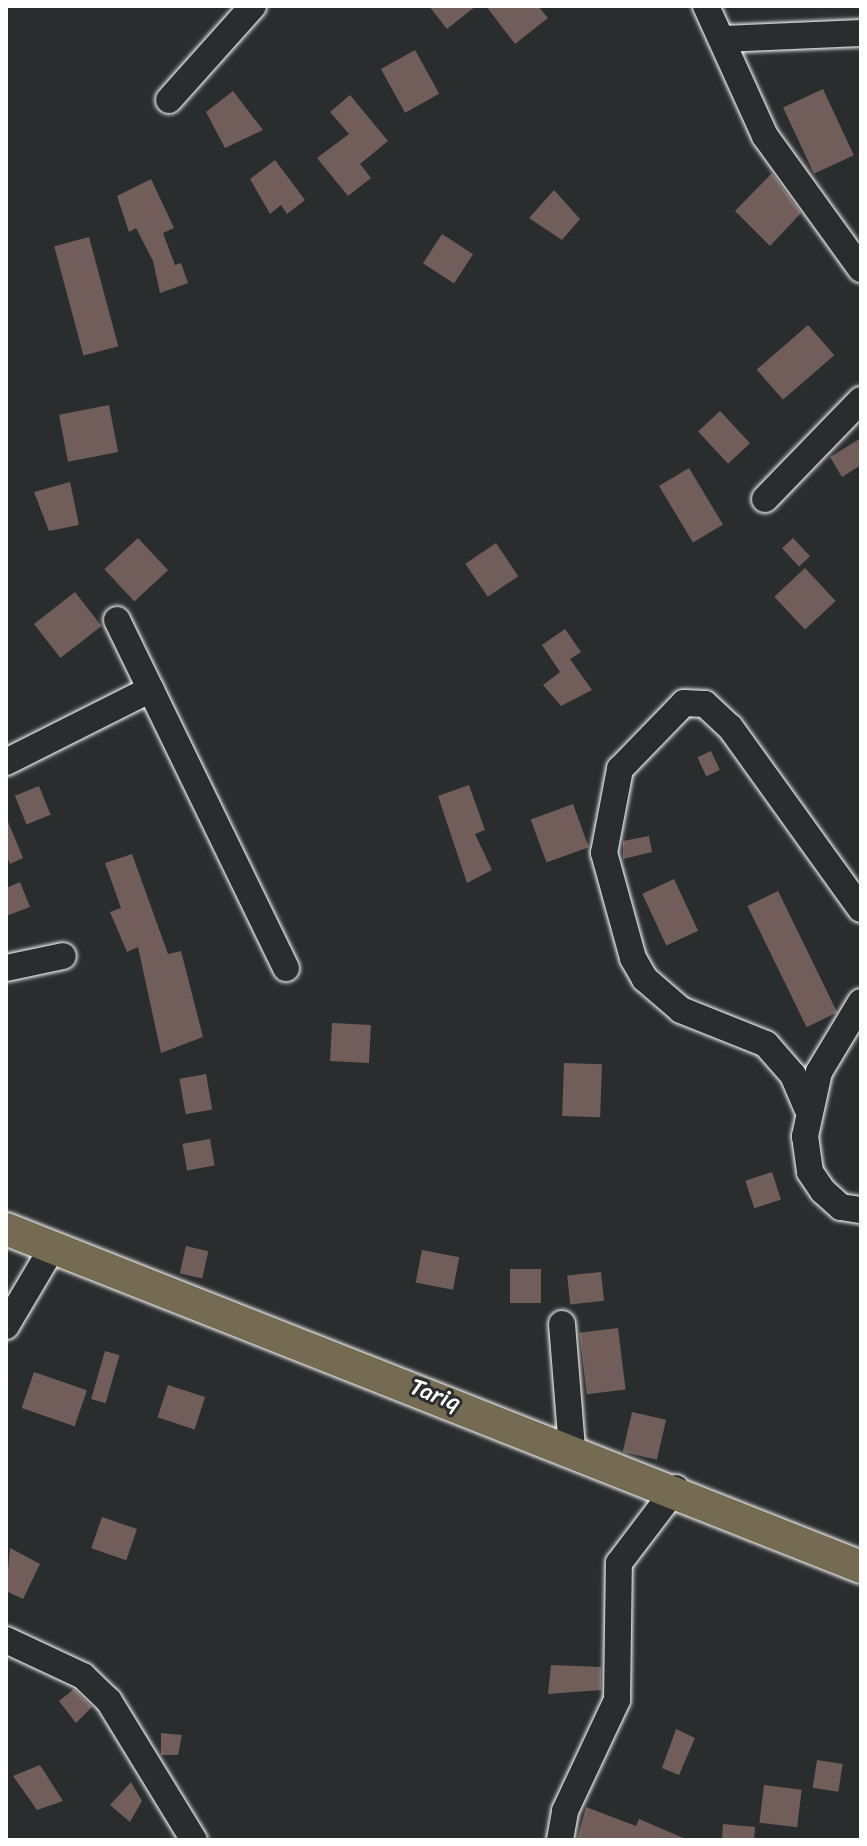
<!DOCTYPE html>
<html>
<head>
<meta charset="utf-8">
<style>
  body { margin:0 }
  #map { position:relative; width:867px; height:1846px; overflow:hidden; background:#2a2d2e; font-family:Sriracha,sans-serif }
  div>[style] { position:absolute }
  .building>* { inset:0; background:#715e5a; transform-origin:0 0 }
  .roads { filter:drop-shadow(0 0 2px #fff) drop-shadow(0 0 2px #fff) }
  .minor>* { height:26px; margin:-13px; padding:0 13px; transform-origin:13px; border-radius:13px; background:#2a2d2e }
  .major>* { height:32px; margin:-16px; padding:0 16px; transform-origin:16px; border-radius:16px; background:#746b52 }
  span { translate:-50% -50%; white-space:nowrap; text-align:center; line-height:1.15; -webkit-text-stroke:6px #2a2d2e; paint-order:stroke }
  .street-label { font-size:24px; color:#fff }
  .frame { position:absolute; inset:0; border:8px solid #fff; pointer-events:none }
</style>
</head>
<body>
<div id="map">
  <div class="building">
    <i style="clip-path:polygon(429px 6px,476px 6px,447px 29px)"></i>
    <i style="clip-path:polygon(486px 6px,538px 6px,548px 18px,515px 44px)"></i>
    <i style="left:415px;top:50px;width:50px;height:39px;rotate:61deg"></i>
    <i style="left:823px;top:89px;width:73px;height:44px;rotate:65deg"></i>
    <i style="clip-path:polygon(233px 91px,263px 130px,225px 148px,206px 112px)"></i>
    <i style="clip-path:polygon(350px 95px,388px 141px,360px 164px,371px 178px,348px 196px,317px 158px,349px 134px,330px 112px)"></i>
    <i style="clip-path:polygon(275px 160px,305px 200px,287px 214px,281px 205px,270px 214px,250px 179px)"></i>
    <i style="clip-path:polygon(772px 173px,801px 213px,770px 246px,735px 211px)"></i>
    <i style="clip-path:polygon(151px 179px,174px 228px,163px 233px,175px 265px,181px 263px,188px 283px,160px 293px,153px 261px,136px 228px,129px 232px,117px 196px)"></i>
    <i style="clip-path:polygon(554px 190px,580px 219px,562px 240px,529px 218px)"></i>
    <i style="left:442px;top:234px;width:37px;height:35px;rotate:33deg"></i>
    <i style="left:89px;top:237px;width:113px;height:36px;rotate:75deg"></i>
    <i style="left:808px;top:325px;width:40px;height:68px;rotate:49deg"></i>
    <i style="left:109px;top:405px;width:48px;height:51px;rotate:79deg"></i>
    <i style="left:720px;top:411px;width:44px;height:30px;rotate:47deg"></i>
    <i style="clip-path:polygon(861px 438px,861px 465px,842px 477px,830px 457px)"></i>
    <i style="left:689px;top:468px;width:66px;height:35px;rotate:59deg"></i>
    <i style="clip-path:polygon(70px 482px,79px 525px,49px 531px,34px 492px)"></i>
    <i style="left:138px;top:538px;width:44px;height:46px;rotate:47deg"></i>
    <i style="left:793px;top:538px;width:25px;height:15px;rotate:47deg"></i>
    <i style="left:496px;top:543px;width:40px;height:37px;rotate:56deg"></i>
    <i style="left:805px;top:568px;width:45px;height:42px;rotate:47deg"></i>
    <i style="left:75px;top:592px;width:43px;height:52px;rotate:52deg"></i>
    <i style="clip-path:polygon(565px 629px,581px 652px,570px 659px,592px 690px,561px 706px,543px 685px,560px 672px,542px 645px)"></i>
    <i style="left:711px;top:751px;width:21px;height:15px;rotate:65deg"></i>
    <i style="clip-path:polygon(469px 785px,485px 830px,475px 834px,492px 870px,467px 883px,438px 796px)"></i>
    <i style="left:39px;top:786px;width:31px;height:26px;rotate:68deg"></i>
    <i style="left:573px;top:804px;width:46px;height:45px;rotate:70deg"></i>
    <i style="clip-path:polygon(6px 817px,23px 858px,10px 864px,6px 855px)"></i>
    <i style="clip-path:polygon(649px 836px,652px 852px,623px 859px,623px 841px)"></i>
    <i style="clip-path:polygon(132px 854px,168px 954px,181px 951px,203px 1037px,161px 1053px,138px 947px,127px 952px,110px 912px,121px 908px,105px 863px)"></i>
    <i style="left:674px;top:879px;width:57px;height:35px;rotate:65deg"></i>
    <i style="clip-path:polygon(20px 882px,30px 907px,6px 916px,6px 888px)"></i>
    <i style="left:778px;top:891px;width:135px;height:34px;rotate:64deg"></i>
    <i style="left:332px;top:1023px;width:39px;height:38px;rotate:3deg"></i>
    <i style="left:564px;top:1063px;width:38px;height:53px;rotate:2deg"></i>
    <i style="left:206px;top:1074px;width:36px;height:27px;rotate:80deg"></i>
    <i style="left:210px;top:1139px;width:27px;height:28px;rotate:80deg"></i>
    <i style="left:772px;top:1172px;width:29px;height:28px;rotate:72deg"></i>
    <i style="left:186px;top:1246px;width:23px;height:28px;rotate:13deg"></i>
    <i style="left:422px;top:1250px;width:38px;height:33px;rotate:11deg"></i>
    <i style="left:510px;top:1269px;width:31px;height:34px"></i>
    <i style="left:601px;top:1272px;width:29px;height:34px;rotate:84deg"></i>
    <i style="left:618px;top:1328px;width:62px;height:39px;rotate:83deg"></i>
    <i style="left:105px;top:1351px;width:15px;height:50px;rotate:16deg"></i>
    <i style="left:34px;top:1372px;width:56px;height:38px;rotate:19deg"></i>
    <i style="left:168px;top:1385px;width:39px;height:34px;rotate:18deg"></i>
    <i style="left:632px;top:1412px;width:35px;height:41px;rotate:13deg"></i>
    <i style="left:102px;top:1517px;width:37px;height:33px;rotate:19deg"></i>
    <i style="clip-path:polygon(10px 1548px,40px 1564px,23px 1599px,6px 1591px)"></i>
    <i style="clip-path:polygon(551px 1665px,601px 1667px,601px 1690px,548px 1694px)"></i>
    <i style="clip-path:polygon(74px 1689px,92px 1707px,76px 1723px,59px 1701px)"></i>
    <i style="clip-path:polygon(676px 1729px,695px 1738px,679px 1775px,662px 1768px)"></i>
    <i style="clip-path:polygon(161px 1733px,182px 1735px,178px 1755px,161px 1755px)"></i>
    <i style="left:817px;top:1760px;width:26px;height:28px;rotate:9deg"></i>
    <i style="clip-path:polygon(40px 1765px,63px 1801px,37px 1810px,13px 1776px)"></i>
    <i style="clip-path:polygon(131px 1782px,142px 1801px,130px 1822px,110px 1805px)"></i>
    <i style="left:764px;top:1785px;width:38px;height:38px;rotate:7deg"></i>
    <i style="clip-path:polygon(586px 1807px,636px 1826px,639px 1819px,688px 1840px,577px 1840px)"></i>
    <i style="clip-path:polygon(723px 1824px,755px 1827px,754px 1840px,722px 1840px)"></i>
  </div>
  <div class="roads">
    <div class="minor">
      <i style="left:706px;top:6px;width:143px;rotate:65.6deg"></i>
      <i style="left:765px;top:136px;width:164px;rotate:54.2deg"></i>
      <i style="left:723px;top:39px;width:138px;rotate:-2.5deg"></i>
      <i style="left:169px;top:100px;width:126px;rotate:-48.2deg"></i>
      <i style="left:765px;top:499px;width:138px;rotate:-45.9deg"></i>
      <i style="left:117px;top:620px;width:387px;rotate:64.1deg"></i>
      <i style="left:6px;top:762px;width:162px;rotate:-26.7deg"></i>
      <i style="left:6px;top:968px;width:58px;rotate:-11.9deg"></i>
      <i style="left:861px;top:1002px;width:82px;rotate:121deg"></i>
      <i style="left:819px;top:1072px;width:66px;rotate:102.3deg"></i>
      <i style="left:805px;top:1136px;width:36px;rotate:82deg"></i>
      <i style="left:810px;top:1172px;width:23px;rotate:56deg"></i>
      <i style="left:823px;top:1191px;width:24px;rotate:42deg"></i>
      <i style="left:841px;top:1207px;width:20px;rotate:9deg"></i>
      <i style="left:807px;top:1108px;width:36px;rotate:-113deg"></i>
      <i style="left:793px;top:1075px;width:41px;rotate:-131.1deg"></i>
      <i style="left:766px;top:1044px;width:92px;rotate:-158.2deg"></i>
      <i style="left:681px;top:1010px;width:48px;rotate:-139.3deg"></i>
      <i style="left:645px;top:979px;width:24px;rotate:-120deg"></i>
      <i style="left:633px;top:958px;width:109px;rotate:-105.4deg"></i>
      <i style="left:604px;top:853px;width:86px;rotate:-79.2deg"></i>
      <i style="left:620px;top:769px;width:92px;rotate:-45.9deg"></i>
      <i style="left:684px;top:703px;width:21px;rotate:3deg"></i>
      <i style="left:705px;top:704px;width:34px;rotate:43deg"></i>
      <i style="left:730px;top:727px;width:224px;rotate:54.3deg"></i>
      <i style="left:562px;top:1324px;width:123px;rotate:85.4deg"></i>
      <i style="left:6px;top:1326px;width:88px;rotate:-59.4deg"></i>
      <i style="left:6px;top:1640px;width:85px;rotate:25.1deg"></i>
      <i style="left:83px;top:1676px;width:36px;rotate:44deg"></i>
      <i style="left:109px;top:1701px;width:163px;rotate:58.6deg"></i>
      <i style="left:560px;top:1840px;width:29px;rotate:-80deg"></i>
      <i style="left:565px;top:1811px;width:123px;rotate:-64.9deg"></i>
      <i style="left:617px;top:1700px;width:137px;rotate:-89.2deg"></i>
      <i style="left:619px;top:1563px;width:94px;rotate:-52.8deg"></i>
    </div>
    <div class="major">
      <i style="left:6px;top:1229px;width:919px;rotate:21.57deg"></i>
    </div>
  </div>
  <div class="street-label">
    <span style="left:435px;top:1395px;rotate:21deg">Tariq</span>
  </div>
  <div class="frame"></div>
</div>
</body>
</html>
